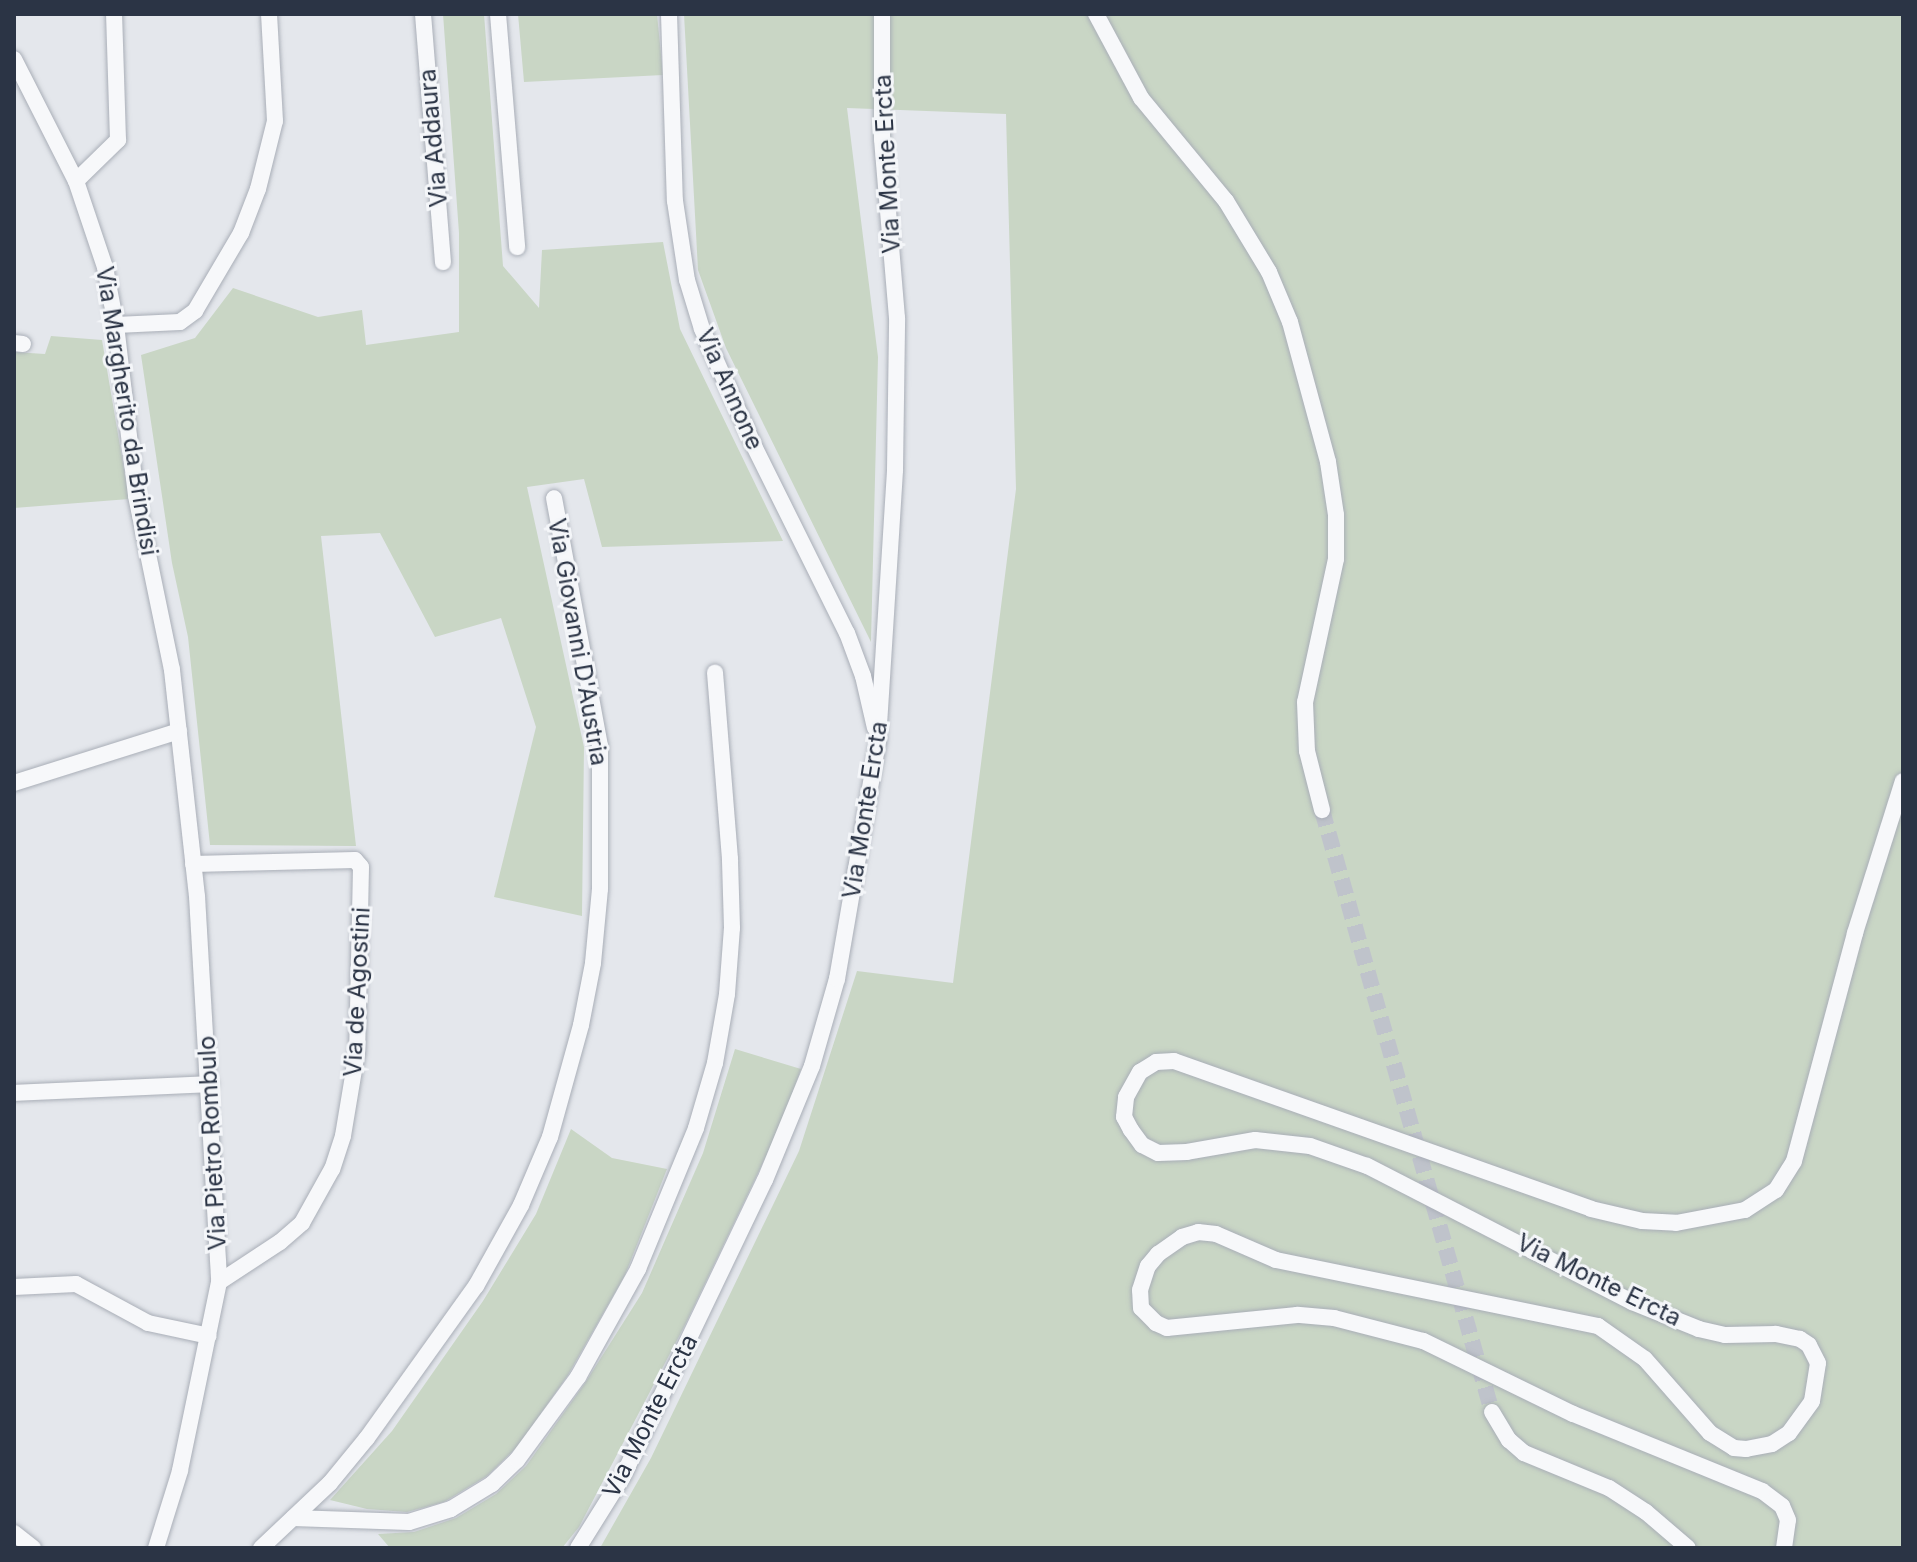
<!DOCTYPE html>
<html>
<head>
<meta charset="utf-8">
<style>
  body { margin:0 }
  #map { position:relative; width:1917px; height:1562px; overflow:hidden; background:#e4e7ec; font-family:Inter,sans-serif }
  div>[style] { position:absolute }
  .green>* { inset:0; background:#c9d6c5 }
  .street-tunnel>* { height:16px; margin-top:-8px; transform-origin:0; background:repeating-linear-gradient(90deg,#bfc3cb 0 16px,transparent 0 24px) }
  .roads { filter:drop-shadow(0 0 2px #a9aeb7) drop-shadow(0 0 2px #a9aeb7) }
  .street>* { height:16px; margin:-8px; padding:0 8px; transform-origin:8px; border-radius:8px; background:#f7f8fa }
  span { translate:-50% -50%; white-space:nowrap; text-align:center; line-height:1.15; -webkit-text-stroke:6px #f4f6f9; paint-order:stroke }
  .street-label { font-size:24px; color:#2b3445 }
  .frame { position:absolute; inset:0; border:16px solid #2b3445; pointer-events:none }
</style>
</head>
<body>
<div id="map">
  <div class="green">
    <i style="clip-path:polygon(443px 14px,484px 14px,503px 266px,539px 308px,542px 250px,663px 242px,680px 329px,783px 541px,602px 547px,584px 479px,527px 487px,584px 747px,582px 916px,494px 897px,536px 727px,501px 618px,435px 637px,380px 533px,321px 536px,356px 846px,210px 845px,188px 637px,172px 563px,141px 355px,195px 338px,233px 288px,318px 317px,362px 310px,366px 345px,459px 332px,459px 233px)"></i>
    <i style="clip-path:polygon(518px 14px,657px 14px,663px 75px,524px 82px)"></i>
    <i style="clip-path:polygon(684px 14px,1903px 14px,1903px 1548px,600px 1548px,651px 1458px,799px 1151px,857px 971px,953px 983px,1016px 489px,1006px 114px,847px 108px,878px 357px,871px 642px,726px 348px,698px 270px)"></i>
    <i style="clip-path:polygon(51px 336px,102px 340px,129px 499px,14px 508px,14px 352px,45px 354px)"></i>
    <i style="clip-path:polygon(735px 1049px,801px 1069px,781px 1125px,686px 1323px,579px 1527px,562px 1548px,390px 1548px,378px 1534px,414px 1532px,456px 1518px,496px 1494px,526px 1466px,585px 1383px,642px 1293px,703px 1153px)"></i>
    <i style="clip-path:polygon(571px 1129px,612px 1158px,667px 1169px,625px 1275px,568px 1375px,518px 1446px,487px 1476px,444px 1502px,407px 1512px,367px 1509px,330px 1500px,392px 1431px,483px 1301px,536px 1214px)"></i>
  </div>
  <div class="street-tunnel">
    <i style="left:1322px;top:810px;width:626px;rotate:74.23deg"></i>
  </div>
  <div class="roads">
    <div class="street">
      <i style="left:423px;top:14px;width:249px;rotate:85.4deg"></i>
      <i style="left:498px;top:14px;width:234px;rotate:85.3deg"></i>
      <i style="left:669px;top:14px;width:187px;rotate:88.2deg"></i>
      <i style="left:675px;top:201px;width:80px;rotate:81.4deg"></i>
      <i style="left:687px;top:280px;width:51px;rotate:73deg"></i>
      <i style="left:702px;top:329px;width:128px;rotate:66deg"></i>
      <i style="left:754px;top:446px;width:209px;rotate:63.6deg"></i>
      <i style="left:847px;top:633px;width:46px;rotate:69.6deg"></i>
      <i style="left:863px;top:676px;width:53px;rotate:77deg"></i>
      <i style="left:1096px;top:14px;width:95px;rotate:61.8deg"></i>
      <i style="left:1141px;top:98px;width:134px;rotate:50.5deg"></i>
      <i style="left:1226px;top:201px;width:83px;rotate:58.8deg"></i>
      <i style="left:1269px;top:272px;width:54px;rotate:67.2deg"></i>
      <i style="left:1290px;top:322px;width:145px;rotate:74.8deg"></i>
      <i style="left:1328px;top:462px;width:54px;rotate:81.4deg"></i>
      <i style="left:1336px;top:515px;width:44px;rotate:90deg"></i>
      <i style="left:1336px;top:559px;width:146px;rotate:102.2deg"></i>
      <i style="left:1305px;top:702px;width:49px;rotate:87.7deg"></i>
      <i style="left:1307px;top:751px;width:61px;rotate:75.7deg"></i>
      <i style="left:14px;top:59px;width:137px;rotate:63.1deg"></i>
      <i style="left:76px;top:181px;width:91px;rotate:71.4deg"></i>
      <i style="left:105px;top:267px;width:59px;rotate:79.3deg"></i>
      <i style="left:116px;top:325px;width:172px;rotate:83.3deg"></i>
      <i style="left:136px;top:496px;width:178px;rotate:78.3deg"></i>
      <i style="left:172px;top:670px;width:227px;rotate:83.7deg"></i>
      <i style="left:197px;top:896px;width:387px;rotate:86.7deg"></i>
      <i style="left:219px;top:1282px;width:193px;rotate:101.7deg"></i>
      <i style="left:180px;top:1471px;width:81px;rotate:107.3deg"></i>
      <i style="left:76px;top:181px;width:59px;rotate:-44.3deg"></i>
      <i style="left:118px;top:140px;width:126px;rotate:-91.8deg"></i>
      <i style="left:116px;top:325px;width:64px;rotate:-2.7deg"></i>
      <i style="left:180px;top:322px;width:19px;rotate:-36deg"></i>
      <i style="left:195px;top:311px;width:91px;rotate:-59.5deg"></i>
      <i style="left:241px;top:233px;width:47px;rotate:-68.9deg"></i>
      <i style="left:258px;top:189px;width:70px;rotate:-76deg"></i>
      <i style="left:275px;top:121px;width:107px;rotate:-93.2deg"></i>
      <i style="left:14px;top:343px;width:9px;rotate:6deg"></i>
      <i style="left:14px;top:783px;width:173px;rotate:-17.5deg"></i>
      <i style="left:193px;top:864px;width:162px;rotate:-1.4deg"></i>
      <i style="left:355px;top:860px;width:9px;rotate:49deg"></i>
      <i style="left:361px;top:867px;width:185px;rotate:91.2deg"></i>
      <i style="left:357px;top:1052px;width:85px;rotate:99.5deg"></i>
      <i style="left:343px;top:1136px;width:35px;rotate:108deg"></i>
      <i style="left:332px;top:1169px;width:62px;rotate:119.1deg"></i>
      <i style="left:302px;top:1223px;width:29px;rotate:139deg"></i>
      <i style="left:280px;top:1242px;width:73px;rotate:146.7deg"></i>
      <i style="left:14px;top:1093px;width:196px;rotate:-2.6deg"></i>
      <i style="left:14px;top:1287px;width:62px;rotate:-2.8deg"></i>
      <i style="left:76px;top:1284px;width:82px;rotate:28.4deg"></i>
      <i style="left:148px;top:1323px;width:62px;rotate:12deg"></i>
      <i style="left:1492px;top:1412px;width:33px;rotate:59deg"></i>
      <i style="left:1509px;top:1440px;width:20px;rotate:41deg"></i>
      <i style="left:1524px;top:1453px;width:92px;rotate:22.4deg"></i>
      <i style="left:1609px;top:1488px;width:44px;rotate:33deg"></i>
      <i style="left:1646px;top:1512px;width:55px;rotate:40.6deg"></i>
      <i style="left:293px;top:1518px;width:116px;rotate:2deg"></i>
      <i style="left:409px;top:1522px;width:44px;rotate:-17.2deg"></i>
      <i style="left:451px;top:1509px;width:48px;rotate:-31.4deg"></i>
      <i style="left:492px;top:1484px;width:35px;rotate:-44deg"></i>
      <i style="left:517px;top:1460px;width:103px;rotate:-53.7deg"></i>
      <i style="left:578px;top:1377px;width:124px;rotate:-60.9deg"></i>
      <i style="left:638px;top:1269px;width:152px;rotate:-67.6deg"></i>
      <i style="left:696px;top:1128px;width:68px;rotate:-73.7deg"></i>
      <i style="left:715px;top:1063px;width:70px;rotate:-80.1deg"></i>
      <i style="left:727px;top:994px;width:66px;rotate:-85.7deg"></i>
      <i style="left:732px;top:928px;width:69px;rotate:-91.7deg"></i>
      <i style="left:730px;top:859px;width:187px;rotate:-94.6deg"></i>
      <i style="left:14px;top:1533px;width:24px;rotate:38deg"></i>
      <i style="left:261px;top:1548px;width:95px;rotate:-43.3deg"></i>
      <i style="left:330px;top:1483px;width:58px;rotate:-50.6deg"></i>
      <i style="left:367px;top:1438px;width:187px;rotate:-54.4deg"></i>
      <i style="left:476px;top:1286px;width:93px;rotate:-60.9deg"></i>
      <i style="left:521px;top:1205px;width:74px;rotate:-66.9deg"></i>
      <i style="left:550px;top:1137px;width:116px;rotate:-74.5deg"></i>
      <i style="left:581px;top:1025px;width:63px;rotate:-79deg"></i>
      <i style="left:593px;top:963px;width:74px;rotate:-84.6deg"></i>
      <i style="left:600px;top:889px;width:143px;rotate:-90deg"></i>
      <i style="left:600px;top:746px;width:252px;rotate:-100.5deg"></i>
      <i style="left:578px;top:1548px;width:85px;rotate:-58deg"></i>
      <i style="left:623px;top:1476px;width:328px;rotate:-64.4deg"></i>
      <i style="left:765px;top:1180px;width:123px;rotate:-67.6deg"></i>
      <i style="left:812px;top:1066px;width:91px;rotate:-74deg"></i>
      <i style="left:837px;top:979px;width:242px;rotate:-80.2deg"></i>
      <i style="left:878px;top:741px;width:272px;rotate:-86.4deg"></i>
      <i style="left:895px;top:470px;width:152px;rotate:-89.2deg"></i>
      <i style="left:897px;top:318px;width:180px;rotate:-94.8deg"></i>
      <i style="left:882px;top:139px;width:125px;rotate:-90deg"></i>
      <i style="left:1784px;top:1548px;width:28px;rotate:-82deg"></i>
      <i style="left:1788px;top:1520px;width:15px;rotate:-113deg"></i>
      <i style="left:1782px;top:1506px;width:25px;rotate:-143deg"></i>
      <i style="left:1762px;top:1491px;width:204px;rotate:-157.8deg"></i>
      <i style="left:1573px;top:1414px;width:167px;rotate:-154deg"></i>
      <i style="left:1423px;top:1341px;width:92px;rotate:-165.5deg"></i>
      <i style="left:1334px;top:1318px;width:37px;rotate:-175deg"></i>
      <i style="left:1297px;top:1315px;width:131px;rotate:174.3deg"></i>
      <i style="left:1167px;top:1328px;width:12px;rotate:-156deg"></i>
      <i style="left:1156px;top:1323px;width:21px;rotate:-135deg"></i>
      <i style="left:1141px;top:1308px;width:18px;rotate:-93deg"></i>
      <i style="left:1140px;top:1290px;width:25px;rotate:-72deg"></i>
      <i style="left:1148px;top:1266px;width:16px;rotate:-50deg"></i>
      <i style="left:1158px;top:1254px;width:29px;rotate:-35deg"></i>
      <i style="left:1182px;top:1237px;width:17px;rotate:-17deg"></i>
      <i style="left:1198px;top:1232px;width:18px;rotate:6deg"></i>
      <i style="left:1216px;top:1234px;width:65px;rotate:23.4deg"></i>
      <i style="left:1276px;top:1260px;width:329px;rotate:11.6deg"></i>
      <i style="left:1598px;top:1326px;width:57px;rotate:35.1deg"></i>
      <i style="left:1645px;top:1359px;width:98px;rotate:48.7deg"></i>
      <i style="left:1710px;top:1433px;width:28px;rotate:32deg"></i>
      <i style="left:1734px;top:1448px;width:12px;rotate:5deg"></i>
      <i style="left:1746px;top:1449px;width:26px;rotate:-11deg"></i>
      <i style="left:1772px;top:1444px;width:20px;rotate:-33deg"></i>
      <i style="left:1789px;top:1433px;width:39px;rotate:-54deg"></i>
      <i style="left:1812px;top:1401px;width:38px;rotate:-81deg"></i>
      <i style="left:1818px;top:1363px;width:20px;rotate:-117deg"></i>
      <i style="left:1809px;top:1345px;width:11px;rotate:-146deg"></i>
      <i style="left:1800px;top:1339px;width:25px;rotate:-168deg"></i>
      <i style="left:1776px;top:1334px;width:51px;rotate:178.9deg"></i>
      <i style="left:1725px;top:1335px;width:27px;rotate:-167deg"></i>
      <i style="left:1699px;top:1329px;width:72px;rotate:-158.1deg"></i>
      <i style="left:1632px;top:1302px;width:298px;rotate:-152.8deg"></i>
      <i style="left:1367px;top:1166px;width:60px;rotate:-160.7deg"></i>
      <i style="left:1310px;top:1146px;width:55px;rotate:-173.8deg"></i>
      <i style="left:1255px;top:1140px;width:69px;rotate:170deg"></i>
      <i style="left:1187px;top:1152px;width:29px;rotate:178deg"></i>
      <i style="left:1158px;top:1153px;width:18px;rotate:-153deg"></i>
      <i style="left:1142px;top:1145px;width:19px;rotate:-126deg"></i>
      <i style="left:1131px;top:1130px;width:15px;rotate:-118deg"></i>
      <i style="left:1124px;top:1117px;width:20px;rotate:-84deg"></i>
      <i style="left:1126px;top:1097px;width:29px;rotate:-61deg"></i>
      <i style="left:1140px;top:1072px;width:19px;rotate:-32deg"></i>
      <i style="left:1156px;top:1062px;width:18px;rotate:-3deg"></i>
      <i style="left:1174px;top:1061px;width:442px;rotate:19.5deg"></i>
      <i style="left:1591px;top:1209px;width:52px;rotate:13.2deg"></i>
      <i style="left:1642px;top:1221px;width:34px;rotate:3deg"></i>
      <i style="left:1676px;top:1223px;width:70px;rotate:-10.7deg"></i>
      <i style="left:1745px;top:1210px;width:37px;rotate:-33deg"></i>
      <i style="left:1776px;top:1190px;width:34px;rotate:-58deg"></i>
      <i style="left:1794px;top:1161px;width:236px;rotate:-75deg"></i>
      <i style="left:1855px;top:933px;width:159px;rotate:-72.5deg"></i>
    </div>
  </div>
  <div class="street-label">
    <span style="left:433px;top:138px;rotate:-95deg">Via Addaura</span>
    <span style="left:887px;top:164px;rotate:-93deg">Via Monte Ercta</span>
    <span style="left:730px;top:389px;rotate:66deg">Via Annone</span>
    <span style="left:127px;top:411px;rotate:81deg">Via Margherito da Brindisi</span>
    <span style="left:578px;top:642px;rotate:80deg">Via Giovanni D'Austria</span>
    <span style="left:865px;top:810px;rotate:-81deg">Via Monte Ercta</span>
    <span style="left:357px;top:992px;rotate:-87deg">Via de Agostini</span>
    <span style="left:212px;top:1143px;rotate:-93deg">Via Pietro Rombulo</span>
    <span style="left:1599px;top:1280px;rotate:26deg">Via Monte Ercta</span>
    <span style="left:650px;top:1416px;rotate:-63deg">Via Monte Ercta</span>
  </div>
  <div class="frame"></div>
</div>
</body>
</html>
